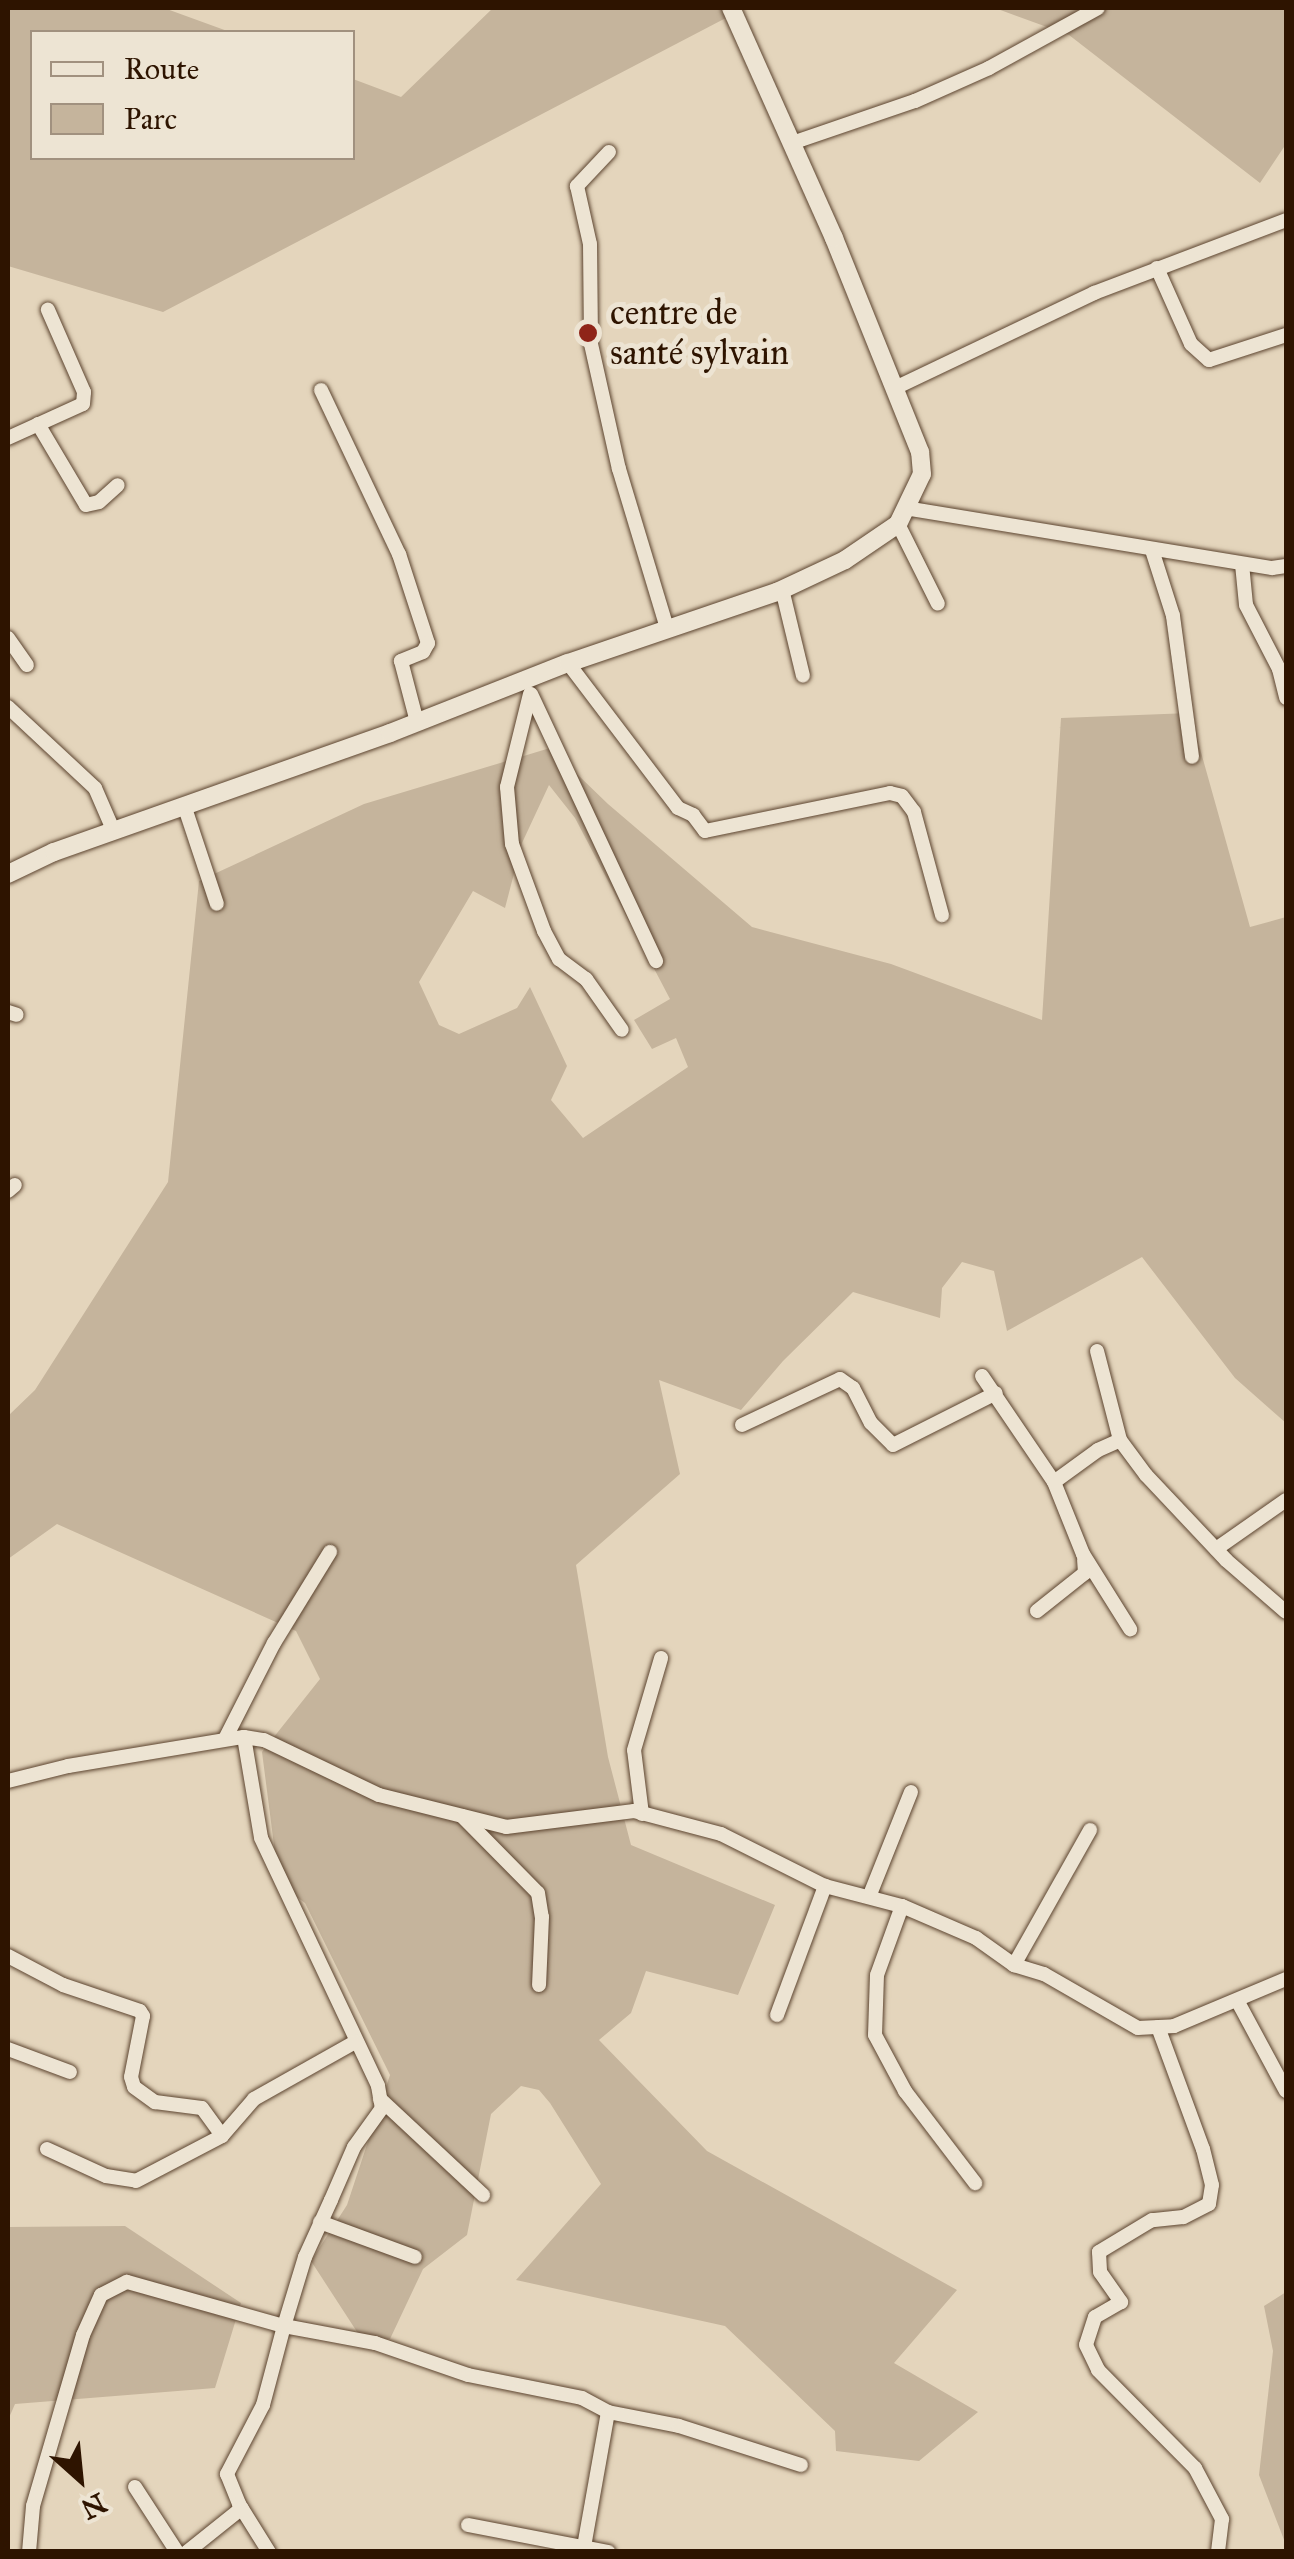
<!DOCTYPE html>
<html>
<head>
<meta charset="utf-8">
<style>
  body { margin:0 }
  #map { position:relative; width:1294px; height:2559px; overflow:hidden; background:#e4d5bc; font-family:"IM FELL Great Primer",serif }
  div>[style] { position:absolute }
  .green>* { inset:0; background:#c5b49c }
  .roads { filter:drop-shadow(0 0 2px #5c442f) drop-shadow(0 0 2px #5c442f) }
  .minor>* { height:14px; margin:-7px; padding:0 7px; transform-origin:7px; border-radius:7px; background:#ede4d3 }
  .tertiary>* { height:18px; margin:-9px; padding:0 9px; transform-origin:9px; border-radius:9px; background:#ede4d3 }
  .dots>* { width:28px; height:28px; translate:-50% -50%; box-sizing:border-box; border:5px solid #ede4d3; border-radius:50% }
  span { translate:-50% -50%; white-space:nowrap; text-align:center; line-height:1.15; -webkit-text-stroke:10px #ede4d3; paint-order:stroke }
  .poi-label { font-size:35px; color:#2e1400 }
  .left { translate:0 -50%; text-align:left }
  .frame { position:absolute; inset:0; border:10px solid #2e1400; pointer-events:none }
  .legend { position:absolute; left:30px; top:30px; width:325px; height:130px; box-sizing:border-box; background:#ede4d3; border:2px solid #a1917f; margin:0; padding:12px 18px; list-style:none; font-size:30px; color:#2e1400 }
  .legend li { display:flex; align-items:center; gap:20px; height:50px }
  .legend b { width:50px; border:2px solid #a1917f }
  .north { position:absolute; left:30px; top:2429px; width:100px; height:100px; -webkit-text-stroke:8px #ede4d3; paint-order:stroke; rotate:153deg; font-size:28px; font-weight:700; line-height:40px; text-align:center; color:#2e1400 }
  .north::after { content:''; display:block; margin:auto; width:35px; height:45px; background:#2e1400; clip-path:polygon(50% 0,100% 100%,50% 72%,0 100%) }
</style>
</head>
<body>
<div id="map">
  <div class="green">
    <i style="clip-path:polygon(8px 8px,164px 8px,230px 32px,32px 32px,32px 158px,352px 158px,353px 79px,401px 97px,493px 8px,745px 8px,163px 312px,8px 266px)"></i>
    <i style="clip-path:polygon(995px 8px,1286px 8px,1286px 144px,1260px 183px,1069px 35px)"></i>
    <i style="clip-path:polygon(evenodd,1190px 713px,1250px 927px,1286px 917px,1286px 1423px,1235px 1378px,1142px 1257px,1007px 1331px,994px 1271px,962px 1262px,942px 1288px,940px 1318px,853px 1292px,783px 1361px,741px 1410px,659px 1380px,680px 1474px,576px 1565px,608px 1757px,631px 1845px,775px 1905px,738px 1995px,646px 1971px,631px 2013px,599px 2040px,707px 2151px,957px 2290px,894px 2363px,978px 2412px,919px 2461px,836px 2451px,835px 2431px,725px 2326px,516px 2280px,601px 2184px,550px 2103px,539px 2090px,521px 2086px,491px 2114px,467px 2235px,423px 2269px,390px 2339px,361px 2338px,311px 2261px,347px 2205px,390px 2075px,305px 1903px,279px 1884px,262px 1752px,320px 1679px,296px 1631px,57px 1524px,8px 1559px,8px 1416px,35px 1390px,168px 1182px,199px 881px,364px 804px,550px 748px,608px 804px,752px 927px,891px 964px,1042px 1020px,1061px 718px,1190px 713px,549px 785px,575px 818px,670px 999px,634px 1020px,652px 1049px,676px 1038px,688px 1067px,583px 1138px,551px 1100px,567px 1066px,530px 987px,517px 1008px,459px 1034px,439px 1025px,419px 982px,473px 891px,505px 908px,522px 843px,549px 785px)"></i>
    <i style="clip-path:polygon(125px 2226px,241px 2303px,215px 2388px,15px 2404px,8px 2420px,8px 2227px)"></i>
    <i style="clip-path:polygon(1286px 2292px,1286px 2545px,1259px 2475px,1273px 2351px,1264px 2306px)"></i>
  </div>
  <div class="roads">
    <div class="minor">
      <i style="left:792px;top:143px;width:130px;rotate:-18.9deg"></i>
      <i style="left:915px;top:101px;width:81px;rotate:-24deg"></i>
      <i style="left:989px;top:68px;width:124px;rotate:-28.8deg"></i>
      <i style="left:609px;top:152px;width:47px;rotate:133.3deg"></i>
      <i style="left:577px;top:186px;width:59px;rotate:77.4deg"></i>
      <i style="left:590px;top:244px;width:100px;rotate:89.4deg"></i>
      <i style="left:591px;top:344px;width:128px;rotate:77.4deg"></i>
      <i style="left:619px;top:469px;width:166px;rotate:73.2deg"></i>
      <i style="left:1157px;top:268px;width:83px;rotate:65.9deg"></i>
      <i style="left:1191px;top:344px;width:24px;rotate:42deg"></i>
      <i style="left:1209px;top:360px;width:81px;rotate:-18deg"></i>
      <i style="left:895px;top:388px;width:221px;rotate:-25.5deg"></i>
      <i style="left:1094px;top:293px;width:205px;rotate:-20.8deg"></i>
      <i style="left:321px;top:390px;width:182px;rotate:64.6deg"></i>
      <i style="left:399px;top:554px;width:94px;rotate:72deg"></i>
      <i style="left:428px;top:643px;width:10px;rotate:119deg"></i>
      <i style="left:423px;top:652px;width:24px;rotate:158deg"></i>
      <i style="left:401px;top:661px;width:63px;rotate:75.3deg"></i>
      <i style="left:38px;top:424px;width:94px;rotate:59.3deg"></i>
      <i style="left:86px;top:505px;width:13px;rotate:-13deg"></i>
      <i style="left:99px;top:502px;width:25px;rotate:-42deg"></i>
      <i style="left:8px;top:438px;width:82px;rotate:-24.4deg"></i>
      <i style="left:83px;top:404px;width:12px;rotate:-85deg"></i>
      <i style="left:84px;top:392px;width:90px;rotate:-113.7deg"></i>
      <i style="left:905px;top:508px;width:372px;rotate:9.3deg"></i>
      <i style="left:1272px;top:568px;width:14px;rotate:-8deg"></i>
      <i style="left:898px;top:524px;width:89px;rotate:63.4deg"></i>
      <i style="left:1152px;top:550px;width:69px;rotate:72.3deg"></i>
      <i style="left:1173px;top:616px;width:142px;rotate:82.3deg"></i>
      <i style="left:1242px;top:564px;width:41px;rotate:84.4deg"></i>
      <i style="left:1246px;top:605px;width:72px;rotate:62.7deg"></i>
      <i style="left:1279px;top:669px;width:30px;rotate:76deg"></i>
      <i style="left:782px;top:589px;width:89px;rotate:76.4deg"></i>
      <i style="left:8px;top:638px;width:33px;rotate:55deg"></i>
      <i style="left:568px;top:663px;width:182px;rotate:52.8deg"></i>
      <i style="left:678px;top:808px;width:17px;rotate:25deg"></i>
      <i style="left:693px;top:815px;width:20px;rotate:53deg"></i>
      <i style="left:705px;top:831px;width:189px;rotate:-11.6deg"></i>
      <i style="left:890px;top:793px;width:12px;rotate:14deg"></i>
      <i style="left:902px;top:796px;width:20px;rotate:53deg"></i>
      <i style="left:914px;top:812px;width:107px;rotate:74.8deg"></i>
      <i style="left:530px;top:694px;width:96px;rotate:103.9deg"></i>
      <i style="left:507px;top:787px;width:57px;rotate:85deg"></i>
      <i style="left:512px;top:844px;width:93px;rotate:69.8deg"></i>
      <i style="left:544px;top:931px;width:32px;rotate:62deg"></i>
      <i style="left:559px;top:959px;width:34px;rotate:37deg"></i>
      <i style="left:586px;top:979px;width:62px;rotate:54.8deg"></i>
      <i style="left:531px;top:694px;width:295px;rotate:64.9deg"></i>
      <i style="left:8px;top:707px;width:119px;rotate:43deg"></i>
      <i style="left:95px;top:788px;width:48px;rotate:66.6deg"></i>
      <i style="left:184px;top:805px;width:104px;rotate:71.6deg"></i>
      <i style="left:8px;top:1012px;width:9px;rotate:18deg"></i>
      <i style="left:8px;top:1191px;width:9px;rotate:-41deg"></i>
      <i style="left:1097px;top:1351px;width:92px;rotate:75.5deg"></i>
      <i style="left:1120px;top:1440px;width:44px;rotate:53.4deg"></i>
      <i style="left:1146px;top:1475px;width:117px;rotate:46.7deg"></i>
      <i style="left:1226px;top:1560px;width:79px;rotate:40.9deg"></i>
      <i style="left:982px;top:1376px;width:128px;rotate:55.8deg"></i>
      <i style="left:1054px;top:1482px;width:78px;rotate:68.1deg"></i>
      <i style="left:1083px;top:1554px;width:89px;rotate:57.9deg"></i>
      <i style="left:742px;top:1425px;width:108px;rotate:-25.1deg"></i>
      <i style="left:840px;top:1379px;width:16px;rotate:35deg"></i>
      <i style="left:853px;top:1388px;width:39px;rotate:63deg"></i>
      <i style="left:871px;top:1423px;width:31px;rotate:45deg"></i>
      <i style="left:893px;top:1445px;width:115px;rotate:-26.8deg"></i>
      <i style="left:1054px;top:1482px;width:54px;rotate:-36deg"></i>
      <i style="left:1098px;top:1450px;width:24px;rotate:-24deg"></i>
      <i style="left:1216px;top:1549px;width:85px;rotate:-35deg"></i>
      <i style="left:1037px;top:1611px;width:61px;rotate:-38.4deg"></i>
      <i style="left:1085px;top:1573px;width:13px;rotate:-94deg"></i>
      <i style="left:244px;top:1737px;width:102px;rotate:80.4deg"></i>
      <i style="left:261px;top:1838px;width:274px;rotate:64.7deg"></i>
      <i style="left:378px;top:2086px;width:22px;rotate:80deg"></i>
      <i style="left:382px;top:2108px;width:48px;rotate:125.7deg"></i>
      <i style="left:354px;top:2147px;width:58px;rotate:113.5deg"></i>
      <i style="left:331px;top:2200px;width:63px;rotate:114.5deg"></i>
      <i style="left:305px;top:2257px;width:72px;rotate:106.9deg"></i>
      <i style="left:284px;top:2326px;width:93px;rotate:10.6deg"></i>
      <i style="left:375px;top:2343px;width:98px;rotate:19deg"></i>
      <i style="left:468px;top:2375px;width:116px;rotate:11.4deg"></i>
      <i style="left:582px;top:2398px;width:30px;rotate:28deg"></i>
      <i style="left:608px;top:2412px;width:142px;rotate:100.1deg"></i>
      <i style="left:225px;top:1739px;width:108px;rotate:-63deg"></i>
      <i style="left:274px;top:1643px;width:107px;rotate:-58.4deg"></i>
      <i style="left:8px;top:1781px;width:62px;rotate:-14deg"></i>
      <i style="left:68px;top:1766px;width:178px;rotate:-9.4deg"></i>
      <i style="left:244px;top:1737px;width:20px;rotate:9deg"></i>
      <i style="left:264px;top:1740px;width:127px;rotate:25.6deg"></i>
      <i style="left:379px;top:1795px;width:131px;rotate:14.1deg"></i>
      <i style="left:506px;top:1827px;width:129px;rotate:-7.1deg"></i>
      <i style="left:634px;top:1811px;width:90px;rotate:14.8deg"></i>
      <i style="left:721px;top:1834px;width:116px;rotate:26.6deg"></i>
      <i style="left:825px;top:1886px;width:80px;rotate:14.6deg"></i>
      <i style="left:902px;top:1906px;width:81px;rotate:23.4deg"></i>
      <i style="left:976px;top:1938px;width:47px;rotate:35.4deg"></i>
      <i style="left:1014px;top:1965px;width:31px;rotate:17deg"></i>
      <i style="left:1044px;top:1974px;width:108px;rotate:29.9deg"></i>
      <i style="left:1138px;top:2028px;width:36px;rotate:-3deg"></i>
      <i style="left:1174px;top:2026px;width:121px;rotate:-22.8deg"></i>
      <i style="left:642px;top:1814px;width:64px;rotate:-97.1deg"></i>
      <i style="left:634px;top:1750px;width:96px;rotate:-73.6deg"></i>
      <i style="left:462px;top:1816px;width:108px;rotate:45.4deg"></i>
      <i style="left:538px;top:1893px;width:24px;rotate:81deg"></i>
      <i style="left:542px;top:1917px;width:68px;rotate:92.5deg"></i>
      <i style="left:869px;top:1897px;width:113px;rotate:-68.2deg"></i>
      <i style="left:902px;top:1906px;width:73px;rotate:109.9deg"></i>
      <i style="left:877px;top:1975px;width:60px;rotate:91.9deg"></i>
      <i style="left:875px;top:2035px;width:64px;rotate:61.8deg"></i>
      <i style="left:905px;top:2091px;width:116px;rotate:52.7deg"></i>
      <i style="left:8px;top:1956px;width:62px;rotate:27.8deg"></i>
      <i style="left:63px;top:1985px;width:81px;rotate:18.7deg"></i>
      <i style="left:140px;top:2011px;width:6px;rotate:59deg"></i>
      <i style="left:143px;top:2016px;width:62px;rotate:101.1deg"></i>
      <i style="left:131px;top:2077px;width:10px;rotate:73deg"></i>
      <i style="left:134px;top:2087px;width:26px;rotate:36deg"></i>
      <i style="left:155px;top:2102px;width:47px;rotate:7.3deg"></i>
      <i style="left:202px;top:2108px;width:34px;rotate:54deg"></i>
      <i style="left:1014px;top:1965px;width:155px;rotate:-60.6deg"></i>
      <i style="left:1238px;top:2002px;width:101px;rotate:61.7deg"></i>
      <i style="left:777px;top:2015px;width:138px;rotate:-69.6deg"></i>
      <i style="left:1158px;top:2027px;width:130px;rotate:69.8deg"></i>
      <i style="left:1203px;top:2149px;width:37px;rotate:76deg"></i>
      <i style="left:1212px;top:2185px;width:19px;rotate:99deg"></i>
      <i style="left:1209px;top:2204px;width:29px;rotate:153deg"></i>
      <i style="left:1183px;top:2217px;width:31px;rotate:174deg"></i>
      <i style="left:1152px;top:2220px;width:62px;rotate:148.9deg"></i>
      <i style="left:1099px;top:2252px;width:20px;rotate:87deg"></i>
      <i style="left:1100px;top:2272px;width:37px;rotate:55deg"></i>
      <i style="left:1121px;top:2302px;width:30px;rotate:150deg"></i>
      <i style="left:1095px;top:2317px;width:29px;rotate:108deg"></i>
      <i style="left:1086px;top:2345px;width:28px;rotate:64deg"></i>
      <i style="left:1098px;top:2370px;width:138px;rotate:45.3deg"></i>
      <i style="left:1195px;top:2468px;width:58px;rotate:62.1deg"></i>
      <i style="left:1222px;top:2519px;width:33px;rotate:97deg"></i>
      <i style="left:8px;top:2049px;width:66px;rotate:20.4deg"></i>
      <i style="left:380px;top:2099px;width:141px;rotate:43deg"></i>
      <i style="left:47px;top:2149px;width:65px;rotate:24.6deg"></i>
      <i style="left:106px;top:2176px;width:30px;rotate:9deg"></i>
      <i style="left:136px;top:2181px;width:97px;rotate:-27.6deg"></i>
      <i style="left:222px;top:2136px;width:49px;rotate:-49.1deg"></i>
      <i style="left:254px;top:2099px;width:116px;rotate:-29.4deg"></i>
      <i style="left:320px;top:2222px;width:101px;rotate:20.2deg"></i>
      <i style="left:608px;top:2412px;width:72px;rotate:11.2deg"></i>
      <i style="left:679px;top:2426px;width:128px;rotate:17.7deg"></i>
      <i style="left:135px;top:2487px;width:77px;rotate:57.1deg"></i>
      <i style="left:468px;top:2525px;width:143px;rotate:10.9deg"></i>
      <i style="left:29px;top:2552px;width:46px;rotate:-85deg"></i>
      <i style="left:33px;top:2506px;width:178px;rotate:-73.7deg"></i>
      <i style="left:83px;top:2335px;width:44px;rotate:-65.8deg"></i>
      <i style="left:101px;top:2295px;width:29px;rotate:-27deg"></i>
      <i style="left:127px;top:2282px;width:163px;rotate:15.7deg"></i>
      <i style="left:284px;top:2326px;width:82px;rotate:104.9deg"></i>
      <i style="left:263px;top:2405px;width:78px;rotate:117.6deg"></i>
      <i style="left:227px;top:2474px;width:32px;rotate:68deg"></i>
      <i style="left:239px;top:2504px;width:57px;rotate:58deg"></i>
      <i style="left:187px;top:2552px;width:70px;rotate:-38.7deg"></i>
    </div>
    <div class="tertiary">
      <i style="left:8px;top:874px;width:51px;rotate:-25.6deg"></i>
      <i style="left:54px;top:852px;width:356px;rotate:-19.5deg"></i>
      <i style="left:390px;top:733px;width:191px;rotate:-21.5deg"></i>
      <i style="left:568px;top:663px;width:221px;rotate:-18.8deg"></i>
      <i style="left:777px;top:592px;width:75px;rotate:-25.2deg"></i>
      <i style="left:845px;top:560px;width:64px;rotate:-34.2deg"></i>
      <i style="left:898px;top:524px;width:55px;rotate:-64.4deg"></i>
      <i style="left:922px;top:474px;width:22px;rotate:-95deg"></i>
      <i style="left:920px;top:452px;width:231px;rotate:-111.9deg"></i>
      <i style="left:834px;top:238px;width:252px;rotate:-114.1deg"></i>
    </div>
  </div>
  <div class="dots">
    <i style="left:588px;top:333px;background:#8f2418"></i>
  </div>
  <div class="poi-label">
    <span class="left" style="left:610px;top:333px">centre de<br>santé sylvain</span>
  </div>
  <div class="frame"></div>
  <ul class="legend">
  <li><b style="height:12px;background:#ede4d3"></b>Route</li>
  <li><b style="height:28px;background:#c5b49c"></b>Parc</li>
  </ul>
  <div class="north">N</div>
</div>
</body>
</html>
